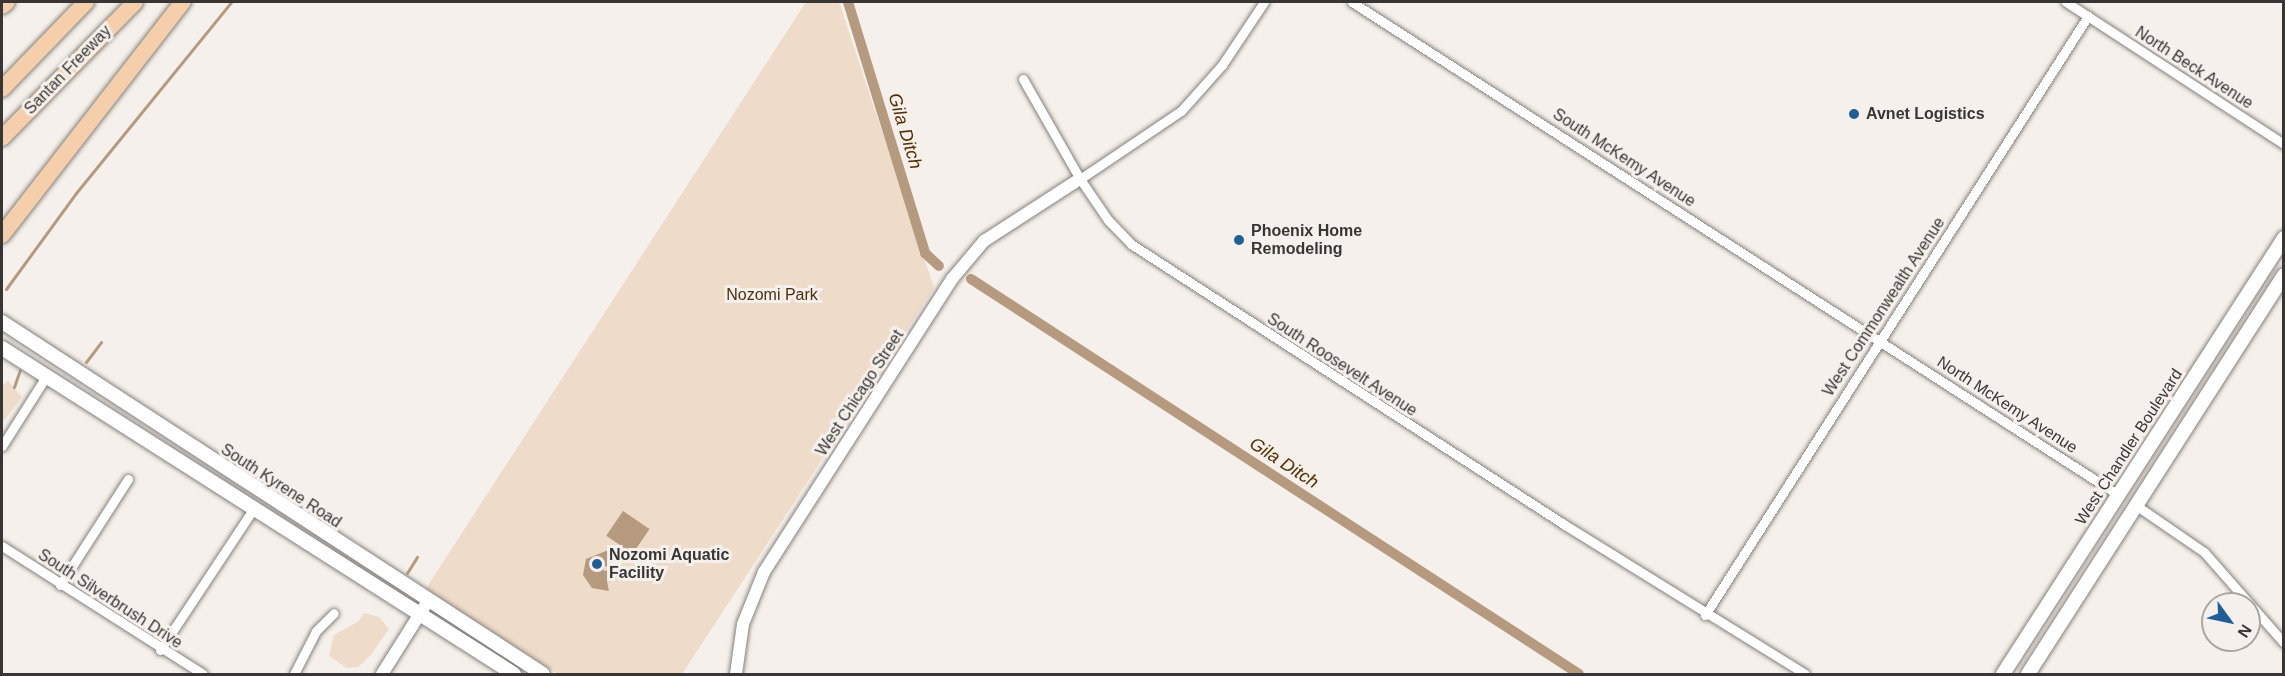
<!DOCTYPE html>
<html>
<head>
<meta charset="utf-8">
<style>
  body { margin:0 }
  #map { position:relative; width:2285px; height:676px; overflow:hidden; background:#f5f0eb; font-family:Helvetica,sans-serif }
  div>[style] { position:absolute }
  .green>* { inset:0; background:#eedbc9 }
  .water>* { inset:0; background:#b59a80; transform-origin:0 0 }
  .stream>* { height:3px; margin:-1.5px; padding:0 1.5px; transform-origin:1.5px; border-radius:1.5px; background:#b59a80 }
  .canal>* { height:10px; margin:-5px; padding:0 5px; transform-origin:5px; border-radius:5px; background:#b59a80 }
  .roads { filter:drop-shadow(0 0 2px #86817d) drop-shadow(0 0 2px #86817d) }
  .minor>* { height:9px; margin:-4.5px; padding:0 4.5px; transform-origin:4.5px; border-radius:4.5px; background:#fff }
  .tertiary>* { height:12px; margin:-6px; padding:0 6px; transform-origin:6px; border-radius:6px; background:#fff }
  .secondary>* { height:14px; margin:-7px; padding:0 7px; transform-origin:7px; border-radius:7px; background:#fff }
  .motorway>* { height:16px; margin:-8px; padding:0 8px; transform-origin:8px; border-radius:8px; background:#f5cfab }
  .dots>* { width:16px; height:16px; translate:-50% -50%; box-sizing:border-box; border:3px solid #f5f0eb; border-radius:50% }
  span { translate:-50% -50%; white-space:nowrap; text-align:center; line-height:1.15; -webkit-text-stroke:6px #f5f0eb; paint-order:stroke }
  .street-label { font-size:16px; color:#383634 }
  .poi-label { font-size:16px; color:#383634; font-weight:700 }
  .left { translate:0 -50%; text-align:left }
  .park-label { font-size:16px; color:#4c2f0e }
  .water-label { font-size:18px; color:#532e00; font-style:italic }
  .frame { position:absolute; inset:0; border:3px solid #383634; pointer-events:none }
  .north { position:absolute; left:2201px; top:592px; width:60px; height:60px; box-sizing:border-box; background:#f5f0eb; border:2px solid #a9a6a2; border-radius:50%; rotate:123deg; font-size:16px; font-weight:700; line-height:24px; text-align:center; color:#383634 }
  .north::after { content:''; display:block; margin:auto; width:21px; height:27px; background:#1f5f95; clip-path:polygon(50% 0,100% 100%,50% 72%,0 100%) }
</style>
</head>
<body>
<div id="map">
  <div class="green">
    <i style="clip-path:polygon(806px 2px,839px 2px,934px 288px,682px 674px,558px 674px,425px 590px)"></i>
    <i style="clip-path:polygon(8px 381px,22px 397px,2px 423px,2px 386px)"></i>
    <i style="clip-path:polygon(364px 613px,379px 617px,389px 629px,370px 656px,358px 667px,347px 668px,329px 656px,334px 635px,359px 621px)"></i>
  </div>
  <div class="water">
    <i style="left:623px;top:511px;width:32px;height:30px;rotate:34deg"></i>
    <i style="clip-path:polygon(616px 547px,620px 563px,603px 567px,604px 571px,613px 569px,615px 576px,607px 581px,609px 591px,592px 588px,583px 575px,586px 559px)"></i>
  </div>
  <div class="stream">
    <i style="left:6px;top:289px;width:119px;rotate:-53.9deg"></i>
    <i style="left:76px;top:193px;width:246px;rotate:-50.9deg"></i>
    <i style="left:86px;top:362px;width:25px;rotate:-53deg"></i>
    <i style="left:14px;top:387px;width:18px;rotate:-71deg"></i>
    <i style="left:407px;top:573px;width:19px;rotate:-58deg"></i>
  </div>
  <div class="canal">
    <i style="left:848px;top:2px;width:263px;rotate:72.9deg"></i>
    <i style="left:925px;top:253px;width:19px;rotate:43deg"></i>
    <i style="left:971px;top:279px;width:725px;rotate:33.01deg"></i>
  </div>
  <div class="roads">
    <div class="minor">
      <i style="left:1352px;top:2px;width:910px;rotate:32.75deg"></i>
      <i style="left:2066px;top:2px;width:260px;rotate:33.1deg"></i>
      <i style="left:1023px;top:79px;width:115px;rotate:60.3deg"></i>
      <i style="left:1080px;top:179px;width:50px;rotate:55.7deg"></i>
      <i style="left:1108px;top:220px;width:33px;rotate:46deg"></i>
      <i style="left:1131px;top:244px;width:517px;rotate:32.92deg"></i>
      <i style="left:1565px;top:525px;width:282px;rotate:31.8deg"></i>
      <i style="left:1080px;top:179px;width:122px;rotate:-34deg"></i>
      <i style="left:1181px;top:111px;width:62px;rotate:-48.3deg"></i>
      <i style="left:1222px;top:65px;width:76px;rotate:-56.3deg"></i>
      <i style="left:2px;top:446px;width:84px;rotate:-57.6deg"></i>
      <i style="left:2137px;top:506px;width:81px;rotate:34.5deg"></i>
      <i style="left:2204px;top:552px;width:121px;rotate:48.7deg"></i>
      <i style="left:2px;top:546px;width:238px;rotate:32.5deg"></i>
      <i style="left:60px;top:585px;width:126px;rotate:-57.3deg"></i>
      <i style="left:1705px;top:615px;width:711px;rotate:-57.41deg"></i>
      <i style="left:160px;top:650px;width:170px;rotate:-56.5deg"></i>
      <i style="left:294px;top:674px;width:48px;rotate:-62.9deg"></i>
      <i style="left:316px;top:631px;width:25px;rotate:-45deg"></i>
    </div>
    <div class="tertiary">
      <i style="left:382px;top:674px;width:86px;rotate:-57.8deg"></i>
      <i style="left:736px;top:674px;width:50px;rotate:-82deg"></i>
      <i style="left:743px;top:624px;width:56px;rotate:-68deg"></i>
      <i style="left:764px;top:572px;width:348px;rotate:-57.3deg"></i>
      <i style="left:952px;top:279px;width:50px;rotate:-49.9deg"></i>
      <i style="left:984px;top:241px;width:114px;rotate:-32.9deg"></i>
    </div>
    <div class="secondary">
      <i style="left:2px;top:322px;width:645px;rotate:33.05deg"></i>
      <i style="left:2px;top:348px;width:607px;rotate:32.49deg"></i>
      <i style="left:2003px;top:674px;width:519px;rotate:-57.2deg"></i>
      <i style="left:2028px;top:674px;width:474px;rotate:-57.3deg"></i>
    </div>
    <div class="motorway">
      <i style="left:2px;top:6px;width:6px;rotate:-39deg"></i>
      <i style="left:2px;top:89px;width:121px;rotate:-46deg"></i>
      <i style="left:2px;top:138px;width:190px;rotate:-45.6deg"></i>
      <i style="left:2px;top:235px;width:295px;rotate:-52.2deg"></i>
    </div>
  </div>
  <div class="dots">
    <i style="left:1854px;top:114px;background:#1f5f95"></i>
    <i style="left:1239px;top:240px;background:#1f5f95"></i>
    <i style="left:597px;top:564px;background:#1f5f95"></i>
  </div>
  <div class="street-label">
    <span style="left:2194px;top:68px;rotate:33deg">North Beck Avenue</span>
    <span style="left:68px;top:70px;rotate:-46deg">Santan Freeway</span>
    <span style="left:1624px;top:158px;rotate:33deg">South McKemy Avenue</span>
    <span style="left:1884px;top:307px;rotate:-57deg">West Commonwealth Avenue</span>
    <span style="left:1342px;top:365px;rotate:33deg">South Roosevelt Avenue</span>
    <span style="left:860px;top:393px;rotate:-57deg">West Chicago Street</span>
    <span style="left:2007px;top:405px;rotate:33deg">North McKemy Avenue</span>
    <span style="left:2129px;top:447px;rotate:-57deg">West Chandler Boulevard</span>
    <span style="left:281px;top:486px;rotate:33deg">South Kyrene Road</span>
    <span style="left:110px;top:599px;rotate:33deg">South Silverbrush Drive</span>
  </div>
  <div class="poi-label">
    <span class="left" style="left:1866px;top:114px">Avnet Logistics</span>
    <span class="left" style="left:1251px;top:240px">Phoenix Home<br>Remodeling</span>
    <span class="left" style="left:609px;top:564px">Nozomi Aquatic<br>Facility</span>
  </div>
  <div class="park-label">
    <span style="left:772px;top:295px">Nozomi Park</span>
  </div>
  <div class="water-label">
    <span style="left:905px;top:131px;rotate:73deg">Gila Ditch</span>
    <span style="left:1284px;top:463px;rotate:33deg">Gila Ditch</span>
  </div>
  <div class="frame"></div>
  <div class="north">N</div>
</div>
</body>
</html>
